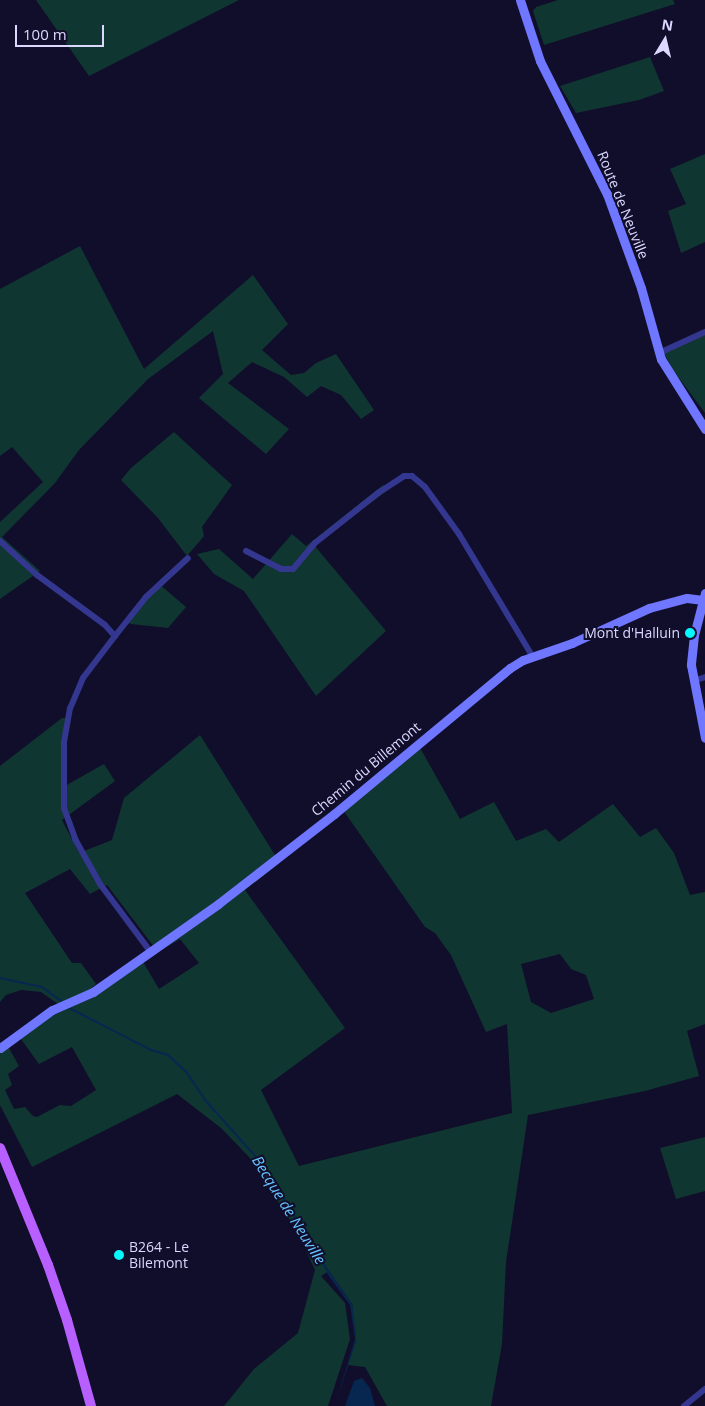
<!DOCTYPE html>
<html>
<head>
<meta charset="utf-8">
<style>
  body { margin:0 }
  #map { position:relative; width:705px; height:1406px; overflow:hidden; background:#110e2b; font-family:"Open Sans",sans-serif }
  div>[style] { position:absolute }
  .green>* { inset:0; background:#103632 }
  .water>* { inset:0; background:#072751 }
  .stream>* { height:2px; margin:-1px; padding:0 1px; transform-origin:1px; border-radius:1px; background:#072751 }
  .street>* { height:6px; margin:-3px; padding:0 3px; transform-origin:3px; border-radius:3px; background:#34378f }
  .secondary>* { height:9px; margin:-4.5px; padding:0 4.5px; transform-origin:4.5px; border-radius:4.5px; background:#6f76ff }
  .primary>* { height:10px; margin:-5px; padding:0 5px; transform-origin:5px; border-radius:5px; background:#b85fff }
  .dots>* { width:14px; height:14px; translate:-50% -50%; box-sizing:border-box; border:2px solid #110e2b; border-radius:50% }
  span { translate:-50% -50%; white-space:nowrap; text-align:center; line-height:1.15; -webkit-text-stroke:4px #110e2b; paint-order:stroke }
  .street-label { font-size:14px; color:#dad8ff }
  .poi-label { font-size:14px; color:#dad8ff }
  .right { translate:-100% -50%; text-align:right }
  .left { translate:0 -50%; text-align:left }
  .water-label { font-size:15px; color:#66c3ff; font-style:italic }
  .north { position:absolute; left:640px; top:15px; width:50px; height:50px; -webkit-text-stroke:4px #110e2b; paint-order:stroke; rotate:9deg; font-size:14px; font-weight:700; line-height:20px; text-align:center; color:#dad8ff }
  .north::after { content:''; display:block; margin:auto; width:18px; height:22px; background:#dad8ff; clip-path:polygon(50% 0,100% 100%,50% 72%,0 100%) }
  .scale { position:absolute; left:15px; top:25px; width:89px; height:22px; box-sizing:border-box; border:2px solid #dad8ff; border-top:0; padding-left:6px; font-size:15px; line-height:18px; white-space:nowrap; color:#dad8ff; -webkit-text-stroke:4px #110e2b; paint-order:stroke }
</style>
</head>
<body>
<div id="map">
  <div class="green">
    <i style="clip-path:polygon(36px 0,239px 0,89px 76px)"></i>
    <i style="clip-path:polygon(558px 0,673px 0,675px 4px,544px 45px,533px 11px,536px 7px)"></i>
    <i style="clip-path:polygon(650px 57px,664px 91px,639px 100px,576px 113px,560px 86px)"></i>
    <i style="clip-path:polygon(705px 154px,705px 242px,681px 253px,668px 211px,686px 204px,670px 169px)"></i>
    <i style="clip-path:polygon(80px 246px,144px 369px,253px 275px,288px 324px,262px 350px,291px 375px,304px 373px,316px 363px,336px 354px,374px 410px,361px 419px,341px 395px,321px 386px,307px 397px,284px 377px,252px 362px,228px 383px,289px 429px,266px 454px,199px 398px,223px 374px,213px 331px,148px 379px,79px 450px,55px 483px,2px 537px,40px 571px,0 599px,0 522px,43px 482px,12px 447px,0 456px,0 289px)"></i>
    <i style="clip-path:polygon(705px 333px,705px 413px,673px 370px,663px 351px)"></i>
    <i style="clip-path:polygon(174px 432px,232px 485px,202px 527px,204px 536px,187px 556px,158px 518px,121px 480px,131px 468px)"></i>
    <i style="clip-path:polygon(383px 485px,388px 490px,314px 545px,386px 631px,316px 696px,244px 591px,214px 574px,197px 554px,219px 549px,253px 579px,292px 534px,306px 546px)"></i>
    <i style="clip-path:polygon(158px 583px,186px 607px,168px 628px,131px 624px,125px 620px)"></i>
    <i style="clip-path:polygon(evenodd,62px 718px,70px 718px,67px 729px,65px 786px,104px 764px,115px 781px,62px 820px,79px 853px,112px 840px,124px 798px,200px 735px,280px 863px,245px 890px,345px 1028px,261px 1090px,299px 1166px,512px 1113px,507px 1024px,486px 1032px,451px 955px,435px 933px,425px 927px,343px 810px,419px 746px,460px 819px,494px 802px,516px 841px,546px 829px,559px 842px,613px 804px,640px 837px,656px 828px,674px 853px,690px 895px,705px 892px,705px 1024px,687px 1031px,699px 1076px,645px 1091px,528px 1115px,506px 1262px,502px 1344px,491px 1406px,387px 1406px,365px 1367px,348px 1365px,356px 1341px,352px 1304px,329px 1271px,321px 1276px,345px 1303px,350px 1339px,328px 1406px,224px 1406px,254px 1369px,298px 1333px,315px 1270px,295px 1228px,249px 1157px,221px 1128px,177px 1094px,32px 1167px,0 1105px,0 1042px,7px 1049px,9px 1048px,19px 1066px,8px 1074px,12px 1085px,5px 1090px,14px 1109px,25px 1107px,33px 1116px,37px 1117px,60px 1105px,71px 1106px,96px 1090px,72px 1047px,39px 1064px,21px 1039px,52px 1014px,90px 999px,143px 962px,159px 989px,199px 963px,180px 939px,158px 952px,107px 885px,90px 894px,70px 869px,25px 893px,72px 963px,81px 963px,96px 984px,85px 994px,58px 1004px,41px 992px,21px 990px,6px 995px,0 1002px,0 766px,62px 718px,560px 954px,571px 969px,586px 975px,594px 999px,551px 1013px,531px 1002px,521px 964px,560px 954px)"></i>
    <i style="clip-path:polygon(705px 1137px,705px 1191px,676px 1199px,660px 1148px)"></i>
  </div>
  <div class="water">
    <i style="clip-path:polygon(329px 1271px,352px 1304px,356px 1333px,356px 1341px,335px 1406px,355px 1339px,350px 1305px,326px 1272px)"></i>
    <i style="clip-path:polygon(362px 1378px,370px 1388px,375px 1406px,345px 1406px,354px 1381px)"></i>
  </div>
  <div class="stream">
    <i style="left:0;top:978px;width:43px;rotate:12.1deg"></i>
    <i style="left:42px;top:987px;width:24px;rotate:36deg"></i>
    <i style="left:69px;top:1008px;width:92px;rotate:27.1deg"></i>
    <i style="left:151px;top:1050px;width:18px;rotate:16deg"></i>
    <i style="left:168px;top:1055px;width:26px;rotate:43deg"></i>
    <i style="left:187px;top:1073px;width:32px;rotate:56deg"></i>
    <i style="left:205px;top:1100px;width:89px;rotate:48.2deg"></i>
    <i style="left:264px;top:1166px;width:125px;rotate:58.7deg"></i>
  </div>
  <div class="street">
    <i style="left:659px;top:353px;width:51px;rotate:-24.5deg"></i>
    <i style="left:0;top:541px;width:50px;rotate:42.6deg"></i>
    <i style="left:37px;top:575px;width:84px;rotate:36.3deg"></i>
    <i style="left:105px;top:625px;width:15px;rotate:48deg"></i>
    <i style="left:115px;top:636px;width:53px;rotate:127.3deg"></i>
    <i style="left:83px;top:678px;width:33px;rotate:113deg"></i>
    <i style="left:70px;top:708px;width:36px;rotate:100deg"></i>
    <i style="left:64px;top:743px;width:65px;rotate:90deg"></i>
    <i style="left:64px;top:808px;width:33px;rotate:70deg"></i>
    <i style="left:75px;top:839px;width:51px;rotate:60.9deg"></i>
    <i style="left:100px;top:884px;width:84px;rotate:53.3deg"></i>
    <i style="left:246px;top:551px;width:39px;rotate:27deg"></i>
    <i style="left:281px;top:569px;width:12px"></i>
    <i style="left:293px;top:569px;width:34px;rotate:-50deg"></i>
    <i style="left:315px;top:543px;width:80px;rotate:-38.4deg"></i>
    <i style="left:378px;top:493px;width:31px;rotate:-33deg"></i>
    <i style="left:404px;top:476px;width:8px"></i>
    <i style="left:412px;top:476px;width:17px;rotate:40deg"></i>
    <i style="left:425px;top:487px;width:58px;rotate:54.1deg"></i>
    <i style="left:459px;top:534px;width:144px;rotate:59deg"></i>
    <i style="left:115px;top:636px;width:50px;rotate:-51.5deg"></i>
    <i style="left:146px;top:597px;width:57px;rotate:-42.9deg"></i>
    <i style="left:693px;top:681px;width:13px;rotate:-18deg"></i>
    <i style="left:684px;top:1406px;width:27px;rotate:-39deg"></i>
  </div>
  <div class="secondary">
    <i style="left:520px;top:0;width:64px;rotate:71.8deg"></i>
    <i style="left:540px;top:61px;width:149px;rotate:63.3deg"></i>
    <i style="left:607px;top:194px;width:100px;rotate:70.1deg"></i>
    <i style="left:641px;top:288px;width:74px;rotate:74.3deg"></i>
    <i style="left:661px;top:359px;width:83px;rotate:57.8deg"></i>
    <i style="left:705px;top:593px;width:43px;rotate:104.7deg"></i>
    <i style="left:694px;top:635px;width:30px;rotate:96deg"></i>
    <i style="left:691px;top:665px;width:74px;rotate:79.1deg"></i>
    <i style="left:0;top:1048px;width:64px;rotate:-36.2deg"></i>
    <i style="left:52px;top:1010px;width:45px;rotate:-23.7deg"></i>
    <i style="left:93px;top:992px;width:153px;rotate:-35.1deg"></i>
    <i style="left:218px;top:904px;width:147px;rotate:-37.8deg"></i>
    <i style="left:334px;top:814px;width:229px;rotate:-39.7deg"></i>
    <i style="left:510px;top:668px;width:15px;rotate:-32deg"></i>
    <i style="left:523px;top:660px;width:52px;rotate:-19.1deg"></i>
    <i style="left:572px;top:643px;width:85px;rotate:-24.4deg"></i>
    <i style="left:649px;top:608px;width:39px;rotate:-15deg"></i>
    <i style="left:687px;top:598px;width:16px;rotate:7deg"></i>
  </div>
  <div class="primary">
    <i style="left:0;top:1148px;width:126px;rotate:67.7deg"></i>
    <i style="left:48px;top:1265px;width:58px;rotate:70.9deg"></i>
    <i style="left:67px;top:1320px;width:89px;rotate:74.4deg"></i>
  </div>
  <div class="dots">
    <i style="left:690px;top:633px;background:#04f8ff"></i>
    <i style="left:119px;top:1255px;background:#04f8ff"></i>
  </div>
  <div class="street-label">
    <span style="left:623px;top:205px;rotate:68deg">Route de Neuville</span>
    <span style="left:366px;top:769px;rotate:-40deg">Chemin du Billemont</span>
  </div>
  <div class="poi-label">
    <span class="right" style="left:680px;top:633px">Mont d'Halluin</span>
    <span class="left" style="left:129px;top:1255px">B264 - Le<br>Bilemont</span>
  </div>
  <div class="water-label">
    <span style="left:289px;top:1210px;rotate:58deg">Becque de Neuville</span>
  </div>
  <div class="north">N</div>
  <div class="scale">100 m</div>
</div>
</body>
</html>
